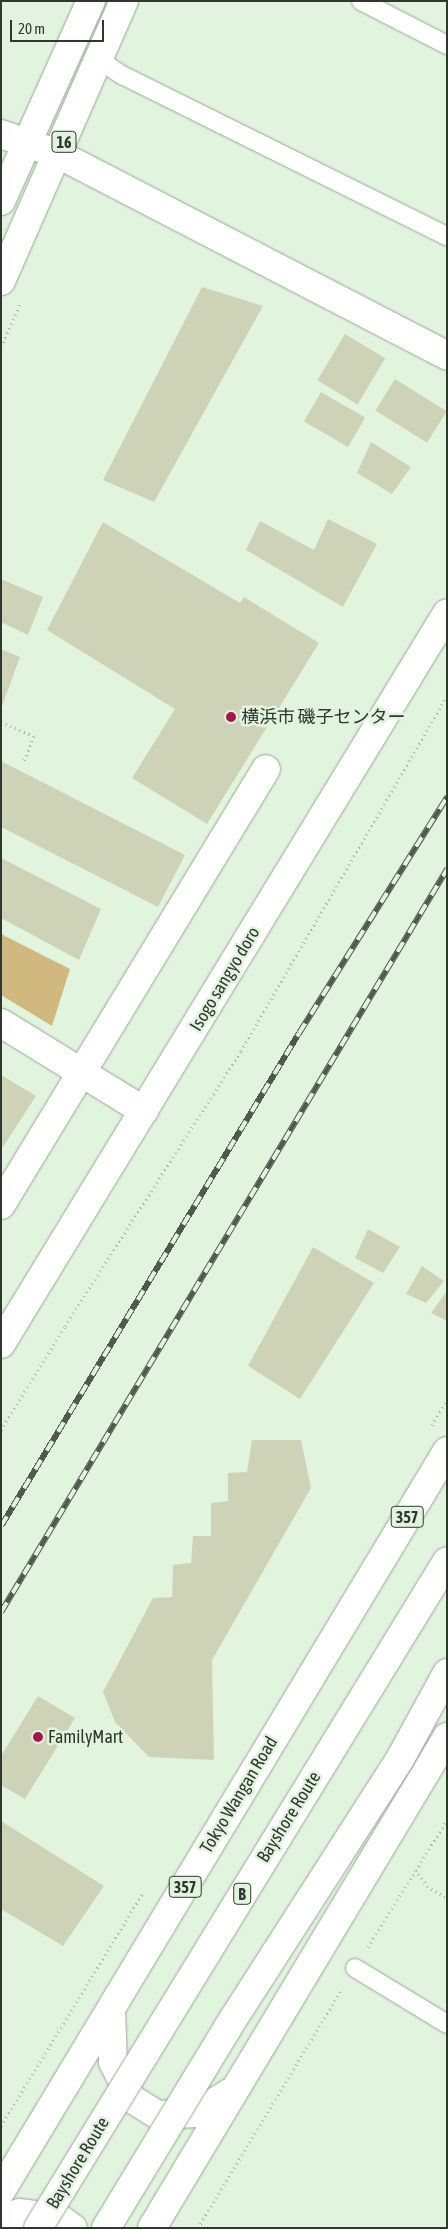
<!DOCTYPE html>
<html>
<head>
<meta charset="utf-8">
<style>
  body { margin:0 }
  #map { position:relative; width:448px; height:2229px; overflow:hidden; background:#e1f5de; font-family:"Asap Condensed","Noto Sans JP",sans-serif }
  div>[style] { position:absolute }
  .green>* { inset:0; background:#d1b87e }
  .building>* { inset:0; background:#ced3b8; transform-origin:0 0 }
  .path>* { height:3px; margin-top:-1.5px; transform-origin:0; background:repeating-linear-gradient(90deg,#a5b5a3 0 1px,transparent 0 5px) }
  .roads { filter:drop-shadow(0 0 1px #96a893) drop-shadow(0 0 1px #96a893) }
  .lane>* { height:18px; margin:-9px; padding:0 9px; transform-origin:9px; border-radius:9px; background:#fff }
  .street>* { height:28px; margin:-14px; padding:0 14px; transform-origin:14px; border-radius:14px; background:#fff }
  .secondary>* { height:28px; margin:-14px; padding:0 14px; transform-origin:14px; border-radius:14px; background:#fff }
  .highway>* { height:28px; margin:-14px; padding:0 14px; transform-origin:14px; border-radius:14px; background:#fff }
  .rail>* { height:5.5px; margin-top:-2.75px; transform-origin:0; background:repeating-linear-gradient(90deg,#e1f5de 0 11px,#4f594d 0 22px); box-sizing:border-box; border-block:1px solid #4f594d }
  .bridges { filter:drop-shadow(0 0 1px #96a893) drop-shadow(0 0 1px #96a893) }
  .highway-bridge>* { height:28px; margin:-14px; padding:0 14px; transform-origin:14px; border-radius:14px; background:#fff }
  .dots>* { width:14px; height:14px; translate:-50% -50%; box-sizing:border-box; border:2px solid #e1f5de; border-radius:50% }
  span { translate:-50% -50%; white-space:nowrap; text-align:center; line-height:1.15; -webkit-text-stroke:5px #e1f5de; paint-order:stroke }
  .shield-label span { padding:1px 4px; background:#e1f5de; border:1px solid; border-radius:4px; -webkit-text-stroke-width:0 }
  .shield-label { font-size:16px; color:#2f372e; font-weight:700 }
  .poi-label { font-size:18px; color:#2f372e }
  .left { translate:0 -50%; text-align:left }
  .street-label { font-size:18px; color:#2f372e }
  .frame { position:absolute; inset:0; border:2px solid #2f372e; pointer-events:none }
  .scale { position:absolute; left:10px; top:20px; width:94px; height:22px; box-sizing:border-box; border:2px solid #2f372e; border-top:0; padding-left:6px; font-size:15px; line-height:18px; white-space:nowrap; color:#2f372e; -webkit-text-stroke:4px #e1f5de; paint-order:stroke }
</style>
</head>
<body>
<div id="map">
  <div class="green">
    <i style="clip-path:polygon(1px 934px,70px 969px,52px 1026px,1px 995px)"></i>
  </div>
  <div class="building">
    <i style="clip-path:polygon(202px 287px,263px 306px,154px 502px,103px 480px)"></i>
    <i style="left:345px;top:334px;width:47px;height:54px;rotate:31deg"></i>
    <i style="left:395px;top:379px;width:61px;height:37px;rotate:32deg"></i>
    <i style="left:321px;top:392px;width:51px;height:34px;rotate:30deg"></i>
    <i style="clip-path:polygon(371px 442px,411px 467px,392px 494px,357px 473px)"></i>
    <i style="clip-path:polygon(328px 519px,377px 544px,343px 607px,246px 550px,260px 521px,314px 550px)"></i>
    <i style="clip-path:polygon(103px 522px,240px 603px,244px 597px,319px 643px,207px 824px,132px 778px,175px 709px,47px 630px)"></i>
    <i style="clip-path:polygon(1px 579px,43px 597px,28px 635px,1px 622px)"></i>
    <i style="clip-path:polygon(1px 649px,20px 657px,1px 709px)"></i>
    <i style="clip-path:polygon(1px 761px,185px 855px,158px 907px,1px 827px)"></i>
    <i style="clip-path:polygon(1px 858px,101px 909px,79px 960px,1px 918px)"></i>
    <i style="clip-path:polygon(1px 1075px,36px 1096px,1px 1150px)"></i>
    <i style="clip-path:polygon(368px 1229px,400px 1247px,383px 1273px,355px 1258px)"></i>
    <i style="clip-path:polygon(313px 1247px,374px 1283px,300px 1399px,248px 1366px)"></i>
    <i style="clip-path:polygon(422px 1266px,444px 1281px,426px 1303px,406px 1294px)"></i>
    <i style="clip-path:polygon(447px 1291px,447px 1321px,431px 1313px)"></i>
    <i style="clip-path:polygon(252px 1440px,301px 1440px,311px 1488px,212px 1660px,214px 1760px,149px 1757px,115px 1722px,103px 1692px,153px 1598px,172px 1597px,173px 1565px,191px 1563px,193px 1536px,211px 1536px,211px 1503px,228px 1501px,228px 1473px,247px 1472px)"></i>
    <i style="clip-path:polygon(38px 1696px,75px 1718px,25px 1799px,1px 1785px,1px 1756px)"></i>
    <i style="clip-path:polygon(1px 1821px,104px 1886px,63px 1946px,1px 1909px)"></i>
  </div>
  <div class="path">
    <i style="left:1px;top:347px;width:47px;rotate:-66.2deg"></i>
    <i style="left:1px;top:722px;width:36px;rotate:23deg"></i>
    <i style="left:34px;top:736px;width:29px;rotate:112deg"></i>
    <i style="left:432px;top:1425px;width:29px;rotate:-59deg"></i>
    <i style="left:1px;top:1430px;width:122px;rotate:-58.4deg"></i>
    <i style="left:65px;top:1326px;width:326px;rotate:-57.4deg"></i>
    <i style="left:241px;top:1051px;width:410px;rotate:-59.9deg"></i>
    <i style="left:415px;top:1870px;width:20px;rotate:53deg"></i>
    <i style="left:427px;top:1886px;width:23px;rotate:31deg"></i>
    <i style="left:368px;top:1947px;width:150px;rotate:-58.1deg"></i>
    <i style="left:1px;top:2126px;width:274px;rotate:-58.7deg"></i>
    <i style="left:198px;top:2228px;width:280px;rotate:-59deg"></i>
  </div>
  <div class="roads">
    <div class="lane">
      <i style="left:361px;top:1px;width:97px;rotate:27.1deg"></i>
      <i style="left:98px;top:59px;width:29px;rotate:34deg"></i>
      <i style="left:122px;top:75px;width:363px;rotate:26.4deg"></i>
      <i style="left:355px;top:1968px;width:108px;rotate:31.3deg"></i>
    </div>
    <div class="street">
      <i style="left:1px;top:134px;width:60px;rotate:19.3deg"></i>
      <i style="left:58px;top:154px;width:438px;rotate:27.4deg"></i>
      <i style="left:1px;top:1023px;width:168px;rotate:31.6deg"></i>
      <i style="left:1px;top:1205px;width:510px;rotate:-58.71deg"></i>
    </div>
    <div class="secondary">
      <i style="left:1px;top:1344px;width:856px;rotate:-58.61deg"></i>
    </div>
    <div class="highway">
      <i style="left:1px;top:201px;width:219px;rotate:-65.8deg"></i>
      <i style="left:1px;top:281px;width:306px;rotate:-66.3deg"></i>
      <i style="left:111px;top:2010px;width:52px;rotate:87.8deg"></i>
      <i style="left:113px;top:2062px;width:42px;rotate:62.8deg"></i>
      <i style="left:132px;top:2099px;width:31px;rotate:32deg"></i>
      <i style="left:158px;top:2115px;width:39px;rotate:-3deg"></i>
      <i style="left:197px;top:2113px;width:39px;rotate:-32deg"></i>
      <i style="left:1px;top:2191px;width:864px;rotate:-58.92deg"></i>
      <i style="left:1px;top:2219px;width:19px;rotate:-18deg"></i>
      <i style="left:19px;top:2213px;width:40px;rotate:7.1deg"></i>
      <i style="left:59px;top:2218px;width:17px;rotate:36deg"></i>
      <i style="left:152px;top:2228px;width:573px;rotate:-59deg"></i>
    </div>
  </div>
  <div class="rail">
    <i style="left:1px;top:1526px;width:576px;rotate:-58.85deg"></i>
    <i style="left:299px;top:1033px;width:279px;rotate:-57.9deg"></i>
    <i style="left:1px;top:1612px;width:867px;rotate:-59.02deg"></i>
  </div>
  <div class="bridges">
    <div class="highway-bridge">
      <i style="left:38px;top:2228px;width:782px;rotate:-58.48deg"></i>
      <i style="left:106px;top:2228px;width:235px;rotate:-58.7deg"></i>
      <i style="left:228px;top:2027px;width:318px;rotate:-57.3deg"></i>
      <i style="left:400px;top:1759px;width:98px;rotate:-61.3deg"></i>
    </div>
  </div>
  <div class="dots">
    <i style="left:231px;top:717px;background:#a8154e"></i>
    <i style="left:38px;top:1737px;background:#a8154e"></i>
  </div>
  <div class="shield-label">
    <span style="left:64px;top:142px">16</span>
    <span style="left:407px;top:1517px">357</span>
    <span style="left:185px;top:1887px">357</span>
    <span style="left:242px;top:1894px">B</span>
  </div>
  <div class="poi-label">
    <span class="left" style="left:241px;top:717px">横浜市 磯子センター</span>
    <span class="left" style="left:48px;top:1737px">FamilyMart</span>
  </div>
  <div class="street-label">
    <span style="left:225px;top:979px;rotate:-59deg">Isogo sangyo doro</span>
    <span style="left:239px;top:1795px;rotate:-59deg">Tokyo Wangan Road</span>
    <span style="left:289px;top:1817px;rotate:-58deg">Bayshore Route</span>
    <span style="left:78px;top:2163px;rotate:-59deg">Bayshore Route</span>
  </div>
  <div class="frame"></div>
  <div class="scale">20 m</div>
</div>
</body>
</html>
